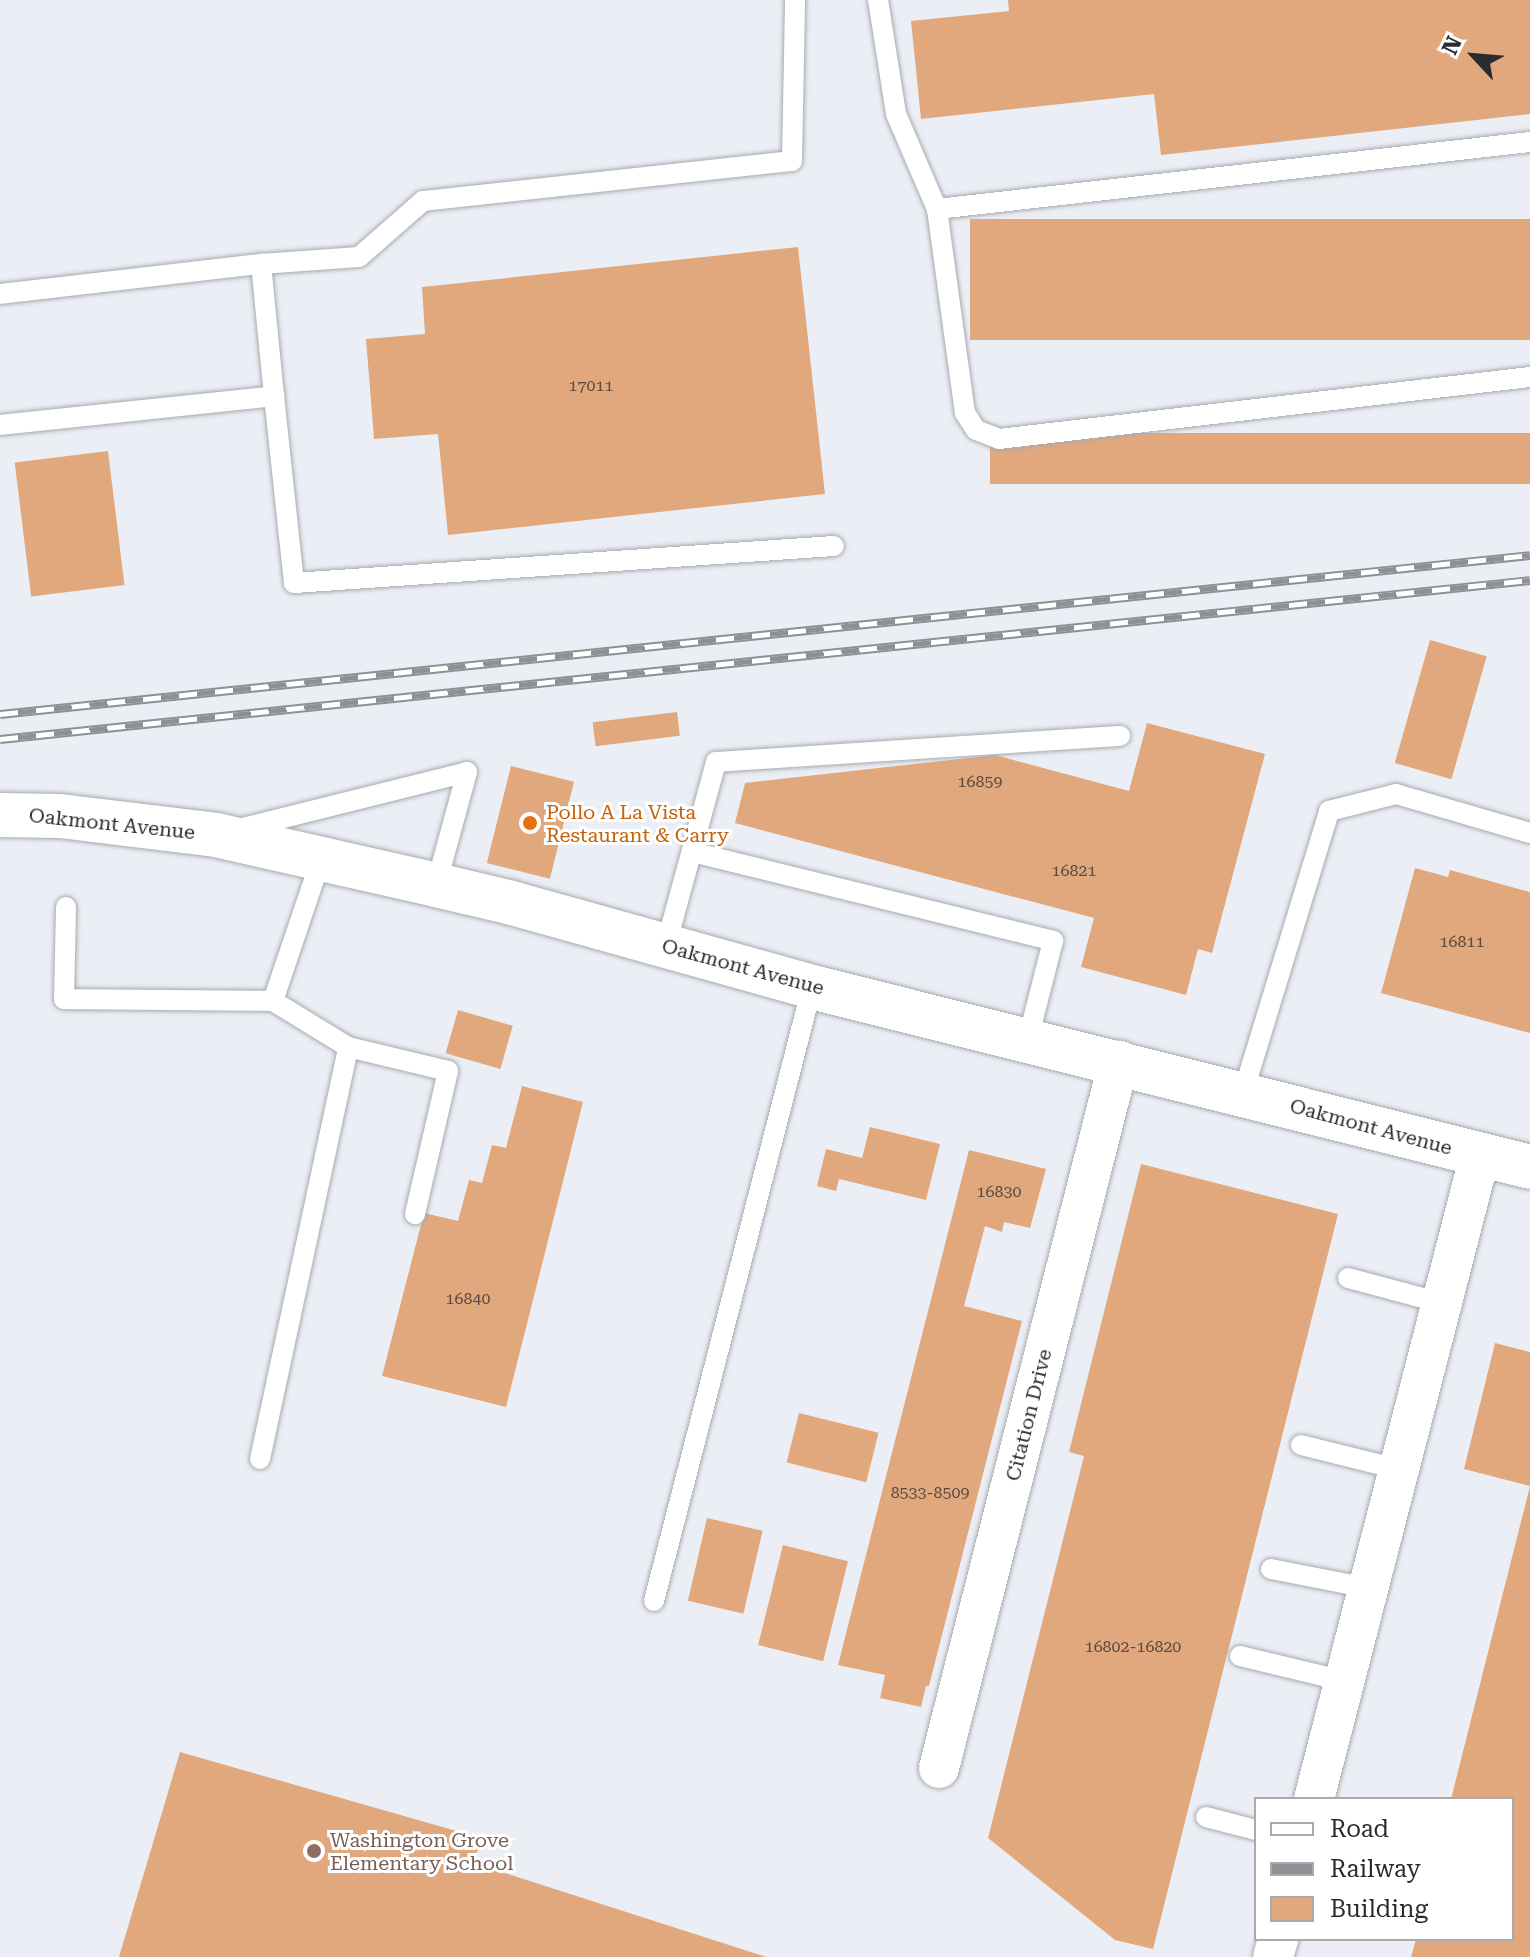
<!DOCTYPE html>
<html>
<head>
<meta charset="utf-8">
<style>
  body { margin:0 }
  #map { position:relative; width:1530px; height:1957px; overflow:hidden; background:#ebeff5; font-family:"Roboto Serif",serif }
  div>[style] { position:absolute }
  .building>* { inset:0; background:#e2a87d; transform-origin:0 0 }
  .roads { filter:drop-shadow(0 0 2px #a7aab0) drop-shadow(0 0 2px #a7aab0) }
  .service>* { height:20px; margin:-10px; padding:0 10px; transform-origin:10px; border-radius:10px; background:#fff }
  .minor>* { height:40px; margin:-20px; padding:0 20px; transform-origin:20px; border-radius:20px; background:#fff }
  .tertiary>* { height:44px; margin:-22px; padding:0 22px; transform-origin:22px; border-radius:22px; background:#fff }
  .rail>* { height:9px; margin-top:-4.5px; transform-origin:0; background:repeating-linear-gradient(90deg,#fff 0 18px,#8d9094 0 36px); box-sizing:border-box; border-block:2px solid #8d9094 }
  .dots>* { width:22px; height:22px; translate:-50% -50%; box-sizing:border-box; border:4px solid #fff; border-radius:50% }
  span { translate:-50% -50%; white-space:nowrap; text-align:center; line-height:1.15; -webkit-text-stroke:6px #fff; paint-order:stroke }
  .number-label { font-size:16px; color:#584a42 }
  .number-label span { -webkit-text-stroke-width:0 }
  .food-label { font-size:20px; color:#c56008 }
  .left { translate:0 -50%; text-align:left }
  .street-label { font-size:20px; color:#2a2b2e }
  .education-label { font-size:20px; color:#785e54 }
  .legend { position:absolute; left:1254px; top:1797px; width:260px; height:144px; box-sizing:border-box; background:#fff; border:2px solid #aaaaab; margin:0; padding:10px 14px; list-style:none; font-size:24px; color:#2a2b2e }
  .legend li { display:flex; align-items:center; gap:16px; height:40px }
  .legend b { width:40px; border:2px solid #aaaaab }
  .north { position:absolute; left:1434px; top:16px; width:80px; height:80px; -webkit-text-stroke:6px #fff; paint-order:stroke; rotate:296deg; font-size:22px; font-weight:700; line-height:32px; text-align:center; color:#2a2b2e }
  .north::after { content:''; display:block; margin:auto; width:28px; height:36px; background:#2a2b2e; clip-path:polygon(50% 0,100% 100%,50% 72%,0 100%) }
</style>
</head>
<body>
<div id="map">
  <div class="building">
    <i style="clip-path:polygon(1008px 0,1530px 0,1530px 114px,1161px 155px,1154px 94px,921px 119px,911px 21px,1009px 11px)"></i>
    <i style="left:1530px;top:219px;width:121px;height:560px;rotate:90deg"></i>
    <i style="clip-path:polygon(798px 247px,825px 494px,448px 535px,438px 434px,374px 439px,366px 339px,425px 334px,422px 287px)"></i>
    <i style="left:1530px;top:433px;width:51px;height:540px;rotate:90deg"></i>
    <i style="left:108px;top:451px;width:135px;height:94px;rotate:83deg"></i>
    <i style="left:1430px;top:640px;width:59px;height:128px;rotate:16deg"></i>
    <i style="left:677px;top:712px;width:24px;height:85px;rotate:83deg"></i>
    <i style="clip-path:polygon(1147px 723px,1265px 754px,1212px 953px,1198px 949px,1186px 995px,1081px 967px,1094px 918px,735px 823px,745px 783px,995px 755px,1129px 791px)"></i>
    <i style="left:511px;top:766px;width:65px;height:100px;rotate:14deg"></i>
    <i style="clip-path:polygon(1415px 868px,1448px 877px,1450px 870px,1530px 892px,1530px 1033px,1381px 993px)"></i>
    <i style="left:458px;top:1010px;width:57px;height:45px;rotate:16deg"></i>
    <i style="clip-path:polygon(522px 1086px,583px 1102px,506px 1407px,382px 1376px,424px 1213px,458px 1221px,469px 1180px,482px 1183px,492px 1145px,506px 1148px)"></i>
    <i style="clip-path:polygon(870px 1127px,940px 1144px,926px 1200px,839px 1179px,836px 1191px,817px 1186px,826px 1149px,862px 1158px)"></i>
    <i style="clip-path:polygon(969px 1150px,1046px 1169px,1030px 1228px,1004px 1222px,1002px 1232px,985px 1226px,964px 1306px,1022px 1321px,929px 1686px,926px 1686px,921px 1707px,880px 1698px,885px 1675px,838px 1665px)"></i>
    <i style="clip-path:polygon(1141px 1164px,1338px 1214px,1153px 1949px,1115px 1940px,988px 1838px,1084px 1456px,1069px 1452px)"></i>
    <i style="clip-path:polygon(1495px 1343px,1530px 1352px,1530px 1486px,1464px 1469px)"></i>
    <i style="left:799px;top:1413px;width:82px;height:51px;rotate:14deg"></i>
    <i style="clip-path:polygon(1530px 1486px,1530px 1957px,1411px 1957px,1416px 1939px,1512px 1939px,1512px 1799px,1451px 1799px)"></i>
    <i style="left:707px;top:1518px;width:57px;height:85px;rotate:13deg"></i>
    <i style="left:783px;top:1545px;width:67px;height:103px;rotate:14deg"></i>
    <i style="clip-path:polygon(180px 1752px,481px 1838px,474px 1863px,766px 1957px,119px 1957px)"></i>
  </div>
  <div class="roads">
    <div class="service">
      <i style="left:878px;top:0;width:115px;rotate:81deg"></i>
      <i style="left:896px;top:114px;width:103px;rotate:66.7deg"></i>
      <i style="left:937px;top:209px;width:597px;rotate:-6.45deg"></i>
      <i style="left:937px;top:209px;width:206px;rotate:82.2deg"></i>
      <i style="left:965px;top:413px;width:20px;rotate:57deg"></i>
      <i style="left:976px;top:430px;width:25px;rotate:21deg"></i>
      <i style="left:999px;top:439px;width:535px;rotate:-6.66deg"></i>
      <i style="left:0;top:294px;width:263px;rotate:-6.6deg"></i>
      <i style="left:274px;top:396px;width:188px;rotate:83.9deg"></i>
      <i style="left:294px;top:583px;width:541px;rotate:-3.92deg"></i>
      <i style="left:0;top:425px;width:276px;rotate:-6deg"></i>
      <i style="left:274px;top:396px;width:133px;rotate:-95.6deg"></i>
      <i style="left:261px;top:264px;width:98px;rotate:-4.1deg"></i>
      <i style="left:359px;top:257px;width:85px;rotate:-41.2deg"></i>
      <i style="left:423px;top:201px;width:371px;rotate:-6.2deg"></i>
      <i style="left:792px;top:161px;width:161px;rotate:-88.9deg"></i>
      <i style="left:239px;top:829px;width:235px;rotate:-14deg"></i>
      <i style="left:467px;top:772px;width:117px;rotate:105.3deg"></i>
      <i style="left:692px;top:852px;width:372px;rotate:13.8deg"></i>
      <i style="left:1053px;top:941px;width:101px;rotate:104.3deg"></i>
      <i style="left:66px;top:907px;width:92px;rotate:91.2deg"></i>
      <i style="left:64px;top:999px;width:209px;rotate:0.5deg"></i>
      <i style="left:273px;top:1001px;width:150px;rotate:-71.3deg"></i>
      <i style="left:666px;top:945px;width:190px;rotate:-74.7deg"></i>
      <i style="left:716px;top:762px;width:405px;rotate:-3.7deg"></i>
      <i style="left:273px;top:1001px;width:88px;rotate:31.5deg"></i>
      <i style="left:348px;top:1047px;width:103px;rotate:13.5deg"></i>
      <i style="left:448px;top:1071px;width:147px;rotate:103deg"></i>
      <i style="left:1243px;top:1093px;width:295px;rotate:-73deg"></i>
      <i style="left:1329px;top:811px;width:69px;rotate:-14.2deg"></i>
      <i style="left:1396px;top:794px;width:140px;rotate:16.2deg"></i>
      <i style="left:1348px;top:1278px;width:96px;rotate:15deg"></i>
      <i style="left:1301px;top:1445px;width:100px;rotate:13.9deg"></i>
      <i style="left:260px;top:1459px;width:421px;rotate:-77.9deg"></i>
      <i style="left:1271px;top:1569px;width:99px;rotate:11.1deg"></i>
      <i style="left:654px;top:1601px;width:634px;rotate:-75.57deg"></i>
      <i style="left:1240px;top:1656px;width:107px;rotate:13.5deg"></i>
      <i style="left:1206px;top:1817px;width:52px;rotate:14.6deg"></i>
    </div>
    <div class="minor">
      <i style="left:939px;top:1768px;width:730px;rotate:-75.72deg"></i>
      <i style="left:1314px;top:1799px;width:665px;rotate:-75.55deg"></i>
      <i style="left:1273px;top:1957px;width:19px;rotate:-74deg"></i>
    </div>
    <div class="tertiary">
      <i style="left:0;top:815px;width:60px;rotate:1deg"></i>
      <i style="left:60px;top:816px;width:157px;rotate:6.9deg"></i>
      <i style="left:216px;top:835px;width:226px;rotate:12.8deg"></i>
      <i style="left:436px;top:885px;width:78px;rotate:13.3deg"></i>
      <i style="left:512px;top:903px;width:312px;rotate:15.6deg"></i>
      <i style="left:812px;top:987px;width:740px;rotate:14.07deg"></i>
    </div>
  </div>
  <div class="rail">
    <i style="left:0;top:714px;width:1538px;rotate:-5.93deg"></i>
    <i style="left:0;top:739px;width:1538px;rotate:-5.93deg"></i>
  </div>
  <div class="dots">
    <i style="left:530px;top:823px;background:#e8710a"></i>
    <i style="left:314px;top:1851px;background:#8d6e63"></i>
  </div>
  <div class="number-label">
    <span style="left:591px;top:386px">17011</span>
    <span style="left:980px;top:782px">16859</span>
    <span style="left:1074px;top:871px">16821</span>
    <span style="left:1462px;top:942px">16811</span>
    <span style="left:999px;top:1192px">16830</span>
    <span style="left:468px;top:1299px">16840</span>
    <span style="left:930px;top:1493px">8533-8509</span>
    <span style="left:1133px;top:1647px">16802-16820</span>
  </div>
  <div class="food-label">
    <span class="left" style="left:546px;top:824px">Pollo A La Vista<br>Restaurant &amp; Carry</span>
  </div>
  <div class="street-label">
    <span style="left:112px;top:824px;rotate:6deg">Oakmont Avenue</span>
    <span style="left:743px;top:967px;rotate:15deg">Oakmont Avenue</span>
    <span style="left:1371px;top:1127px;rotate:15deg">Oakmont Avenue</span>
    <span style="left:1029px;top:1415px;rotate:-76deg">Citation Drive</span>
  </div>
  <div class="education-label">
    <span class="left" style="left:330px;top:1852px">Washington Grove<br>Elementary School</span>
  </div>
  <ul class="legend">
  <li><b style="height:10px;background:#fff"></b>Road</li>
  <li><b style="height:10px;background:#8d9094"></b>Railway</li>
  <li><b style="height:22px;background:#e2a87d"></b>Building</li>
  </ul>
  <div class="north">N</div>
</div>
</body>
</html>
